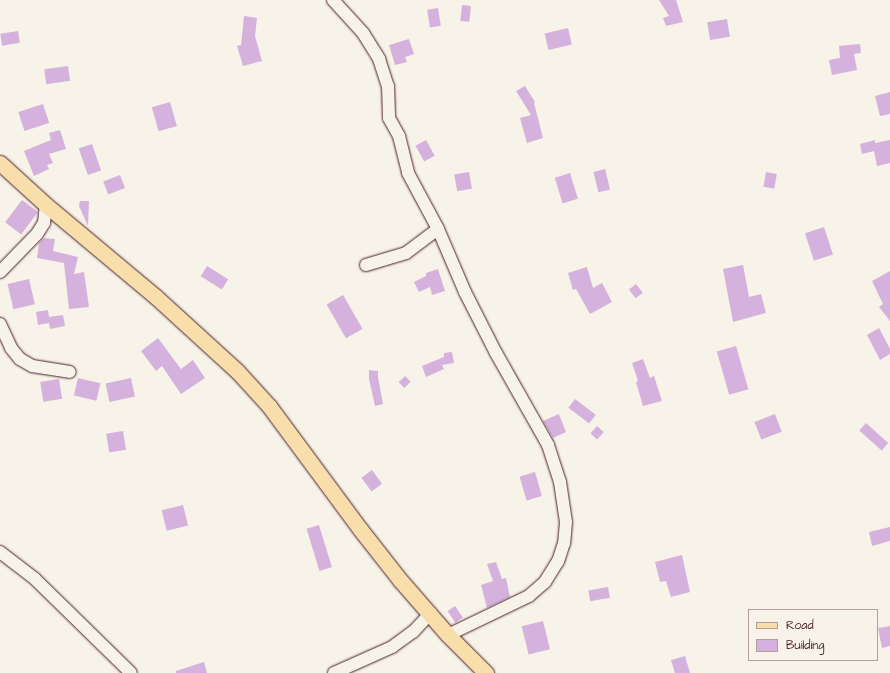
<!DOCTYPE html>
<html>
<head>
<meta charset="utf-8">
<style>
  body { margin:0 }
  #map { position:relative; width:890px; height:673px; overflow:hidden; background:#f7f3e8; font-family:"Architects Daughter",sans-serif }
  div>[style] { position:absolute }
  .building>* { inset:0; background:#d5b2dd; transform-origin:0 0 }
  .roads { filter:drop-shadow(0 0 1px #4a1f2b) drop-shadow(0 0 1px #4a1f2b) }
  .minor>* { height:12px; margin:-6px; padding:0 6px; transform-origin:6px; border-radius:6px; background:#f7f3e8 }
  .major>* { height:15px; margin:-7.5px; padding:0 7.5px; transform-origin:7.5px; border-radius:7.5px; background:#f8deab }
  span { translate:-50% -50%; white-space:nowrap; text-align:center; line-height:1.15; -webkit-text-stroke:3.5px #f7f3e8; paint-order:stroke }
  .legend { position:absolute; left:748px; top:609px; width:130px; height:52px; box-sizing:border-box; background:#f7f3e8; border:1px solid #b29e9c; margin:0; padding:5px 7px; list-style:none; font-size:12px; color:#4a1f2b }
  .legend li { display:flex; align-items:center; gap:8px; height:20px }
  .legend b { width:20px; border:1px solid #b29e9c }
</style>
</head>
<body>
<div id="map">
  <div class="building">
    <i style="clip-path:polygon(659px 0,676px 0,683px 22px,666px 26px,663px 18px,669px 16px)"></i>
    <i style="left:462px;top:5px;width:9px;height:16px;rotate:6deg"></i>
    <i style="left:438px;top:8px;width:18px;height:11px;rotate:81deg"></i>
    <i style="clip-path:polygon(244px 16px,257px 18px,255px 36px,262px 61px,243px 66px,237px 46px,241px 45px)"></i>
    <i style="left:727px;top:19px;width:18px;height:20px;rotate:81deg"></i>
    <i style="left:568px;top:28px;width:17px;height:24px;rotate:77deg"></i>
    <i style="left:18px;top:31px;width:12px;height:18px;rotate:81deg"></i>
    <i style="clip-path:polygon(409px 39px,414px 54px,405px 57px,407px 62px,395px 65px,389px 45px)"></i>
    <i style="clip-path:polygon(860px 44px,861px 53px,854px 54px,857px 70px,832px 75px,829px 60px,840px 58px,839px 46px)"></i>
    <i style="left:68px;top:66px;width:15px;height:24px;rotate:82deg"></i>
    <i style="clip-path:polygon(525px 86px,535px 102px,534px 103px,543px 138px,527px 143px,520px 118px,531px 115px,516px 91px)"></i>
    <i style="clip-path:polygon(890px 92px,890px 114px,880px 116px,875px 96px)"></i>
    <i style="left:170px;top:102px;width:25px;height:19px;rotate:74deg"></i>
    <i style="left:43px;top:104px;width:20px;height:26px;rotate:72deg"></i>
    <i style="clip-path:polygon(60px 130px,66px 149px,49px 154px,53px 163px,47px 165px,49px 169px,34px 176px,24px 151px,51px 140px,49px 133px)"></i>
    <i style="left:426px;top:140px;width:18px;height:12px;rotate:61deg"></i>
    <i style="clip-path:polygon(875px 140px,875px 143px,890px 140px,890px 163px,877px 166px,874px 151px,862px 154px,860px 144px)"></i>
    <i style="left:92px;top:144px;width:28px;height:14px;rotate:71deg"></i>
    <i style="left:605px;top:169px;width:21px;height:12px;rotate:76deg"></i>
    <i style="left:469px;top:172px;width:17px;height:15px;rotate:80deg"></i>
    <i style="left:766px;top:172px;width:11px;height:15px;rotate:10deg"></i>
    <i style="left:570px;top:173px;width:27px;height:16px;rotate:73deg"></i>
    <i style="left:120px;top:175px;width:14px;height:18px;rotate:69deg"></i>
    <i style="left:22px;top:200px;width:20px;height:28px;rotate:37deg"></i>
    <i style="clip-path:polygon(80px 201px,89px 201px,88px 226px,79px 206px)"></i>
    <i style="left:824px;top:227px;width:29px;height:20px;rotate:72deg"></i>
    <i style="clip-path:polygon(44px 238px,55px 239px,53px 251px,78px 257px,74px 274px,84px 272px,89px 307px,69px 309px,64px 263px,37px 258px,39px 243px)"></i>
    <i style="clip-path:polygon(743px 265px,749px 297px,761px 294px,766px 313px,733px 322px,723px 269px)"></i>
    <i style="left:207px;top:266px;width:25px;height:12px;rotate:32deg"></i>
    <i style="clip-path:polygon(587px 267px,593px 288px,602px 283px,612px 302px,590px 314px,576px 289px,573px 290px,568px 273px)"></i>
    <i style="clip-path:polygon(438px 269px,445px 291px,432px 295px,430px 287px,419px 292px,414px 282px,426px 276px,426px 273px)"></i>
    <i style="clip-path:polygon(890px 271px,890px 321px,879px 307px,883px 304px,872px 281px)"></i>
    <i style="left:29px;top:279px;width:26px;height:22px;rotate:77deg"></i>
    <i style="left:636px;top:284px;width:11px;height:9px;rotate:52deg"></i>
    <i style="left:343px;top:295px;width:39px;height:19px;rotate:60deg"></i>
    <i style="clip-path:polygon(48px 310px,49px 317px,63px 315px,65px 326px,50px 329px,49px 323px,38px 325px,36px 312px)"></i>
    <i style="clip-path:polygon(879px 328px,890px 349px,890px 354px,880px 360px,867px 335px)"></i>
    <i style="clip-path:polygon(158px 338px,181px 369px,193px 360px,205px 378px,181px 394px,162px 366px,156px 371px,141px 351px)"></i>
    <i style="left:736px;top:346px;width:45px;height:20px;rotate:74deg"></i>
    <i style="clip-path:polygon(452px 352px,454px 363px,442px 365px,444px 369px,426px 377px,422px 366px,444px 357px,444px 353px)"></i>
    <i style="clip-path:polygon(643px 359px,650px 378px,654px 376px,662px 401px,643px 406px,636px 382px,638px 381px,632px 363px)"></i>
    <i style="clip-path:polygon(369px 370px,378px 371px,378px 377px,383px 404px,375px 406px,369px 379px)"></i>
    <i style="left:405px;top:376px;width:8px;height:9px;rotate:45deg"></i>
    <i style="left:78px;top:378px;width:23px;height:18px;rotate:13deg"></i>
    <i style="left:131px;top:378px;width:19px;height:26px;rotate:78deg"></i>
    <i style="left:59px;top:379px;width:20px;height:19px;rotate:81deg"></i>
    <i style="left:575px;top:399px;width:26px;height:11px;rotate:37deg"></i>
    <i style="clip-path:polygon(559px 414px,566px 432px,553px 438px,543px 421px)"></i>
    <i style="left:775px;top:414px;width:19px;height:22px;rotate:69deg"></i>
    <i style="left:866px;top:423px;width:30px;height:10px;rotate:42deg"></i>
    <i style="left:597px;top:426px;width:9px;height:10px;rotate:41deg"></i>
    <i style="left:123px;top:431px;width:19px;height:17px;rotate:81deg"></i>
    <i style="left:372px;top:470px;width:17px;height:13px;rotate:54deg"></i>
    <i style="left:535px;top:472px;width:25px;height:16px;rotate:74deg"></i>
    <i style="left:183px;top:505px;width:21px;height:22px;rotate:76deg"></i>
    <i style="left:319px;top:525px;width:44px;height:13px;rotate:73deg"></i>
    <i style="clip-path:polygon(890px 527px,890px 541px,872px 546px,869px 532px)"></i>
    <i style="clip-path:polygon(682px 555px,690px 592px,671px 597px,666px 581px,660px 582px,655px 562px)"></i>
    <i style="clip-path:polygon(496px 562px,502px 579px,506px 578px,510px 597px,487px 608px,481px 585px,493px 581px,487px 564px)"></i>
    <i style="left:608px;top:587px;width:11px;height:20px;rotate:80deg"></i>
    <i style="left:455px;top:606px;width:14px;height:9px;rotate:56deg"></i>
    <i style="left:543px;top:621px;width:29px;height:22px;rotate:76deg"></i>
    <i style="clip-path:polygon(890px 626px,890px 646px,882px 648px,878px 628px)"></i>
    <i style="clip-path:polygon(685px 656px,690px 673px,675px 673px,671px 660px)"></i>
    <i style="clip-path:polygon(204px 662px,207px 673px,176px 673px,176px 671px)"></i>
  </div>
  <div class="roads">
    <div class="minor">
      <i style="left:333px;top:0;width:45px;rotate:47.7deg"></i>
      <i style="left:363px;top:33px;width:31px;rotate:58deg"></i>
      <i style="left:379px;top:59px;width:28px;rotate:72deg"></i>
      <i style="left:388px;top:86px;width:32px;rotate:88deg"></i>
      <i style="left:389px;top:118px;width:21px;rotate:61deg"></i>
      <i style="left:399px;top:136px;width:38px;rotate:76deg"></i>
      <i style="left:408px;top:173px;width:64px;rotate:61.8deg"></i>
      <i style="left:438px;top:229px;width:69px;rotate:66.8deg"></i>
      <i style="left:465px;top:292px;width:68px;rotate:63.1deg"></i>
      <i style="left:496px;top:353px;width:106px;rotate:60.5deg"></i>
      <i style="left:548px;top:445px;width:39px;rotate:72deg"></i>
      <i style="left:560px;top:482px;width:40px;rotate:81.5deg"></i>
      <i style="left:566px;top:522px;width:21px;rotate:95deg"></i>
      <i style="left:564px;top:543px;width:19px;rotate:108deg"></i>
      <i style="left:558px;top:561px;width:25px;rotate:122deg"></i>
      <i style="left:545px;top:582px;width:21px;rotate:139deg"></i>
      <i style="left:529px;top:596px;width:90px;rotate:154.3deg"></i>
      <i style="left:366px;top:265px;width:42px;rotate:-16.7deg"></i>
      <i style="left:406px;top:253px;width:40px;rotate:-37deg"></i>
      <i style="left:0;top:272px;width:53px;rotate:-45.8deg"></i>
      <i style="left:37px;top:234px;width:13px;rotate:-58deg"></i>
      <i style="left:44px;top:223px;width:18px;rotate:-84deg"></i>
      <i style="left:0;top:324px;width:26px;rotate:65deg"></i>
      <i style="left:11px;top:348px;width:14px;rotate:51deg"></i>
      <i style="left:20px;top:359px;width:14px;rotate:30deg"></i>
      <i style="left:32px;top:366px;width:38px;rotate:9deg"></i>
      <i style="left:0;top:552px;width:44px;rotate:37.6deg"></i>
      <i style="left:35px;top:579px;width:134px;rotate:44.4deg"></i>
      <i style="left:334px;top:673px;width:64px;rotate:-24.1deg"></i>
      <i style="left:392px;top:647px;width:26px;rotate:-36deg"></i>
      <i style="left:413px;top:632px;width:26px;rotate:-47deg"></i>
    </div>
    <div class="major">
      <i style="left:0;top:163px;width:62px;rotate:42.4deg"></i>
      <i style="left:46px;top:205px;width:143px;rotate:39.9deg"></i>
      <i style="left:156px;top:297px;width:111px;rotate:42.4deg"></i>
      <i style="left:238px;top:372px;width:46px;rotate:47.6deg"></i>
      <i style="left:269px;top:406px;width:153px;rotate:53.5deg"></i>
      <i style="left:360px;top:529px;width:65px;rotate:51.9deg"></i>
      <i style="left:400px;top:580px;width:73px;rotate:48.9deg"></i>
      <i style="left:448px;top:635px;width:54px;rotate:45deg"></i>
    </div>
  </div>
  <ul class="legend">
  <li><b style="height:5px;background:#f8deab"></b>Road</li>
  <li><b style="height:11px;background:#d5b2dd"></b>Building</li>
  </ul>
</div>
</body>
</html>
